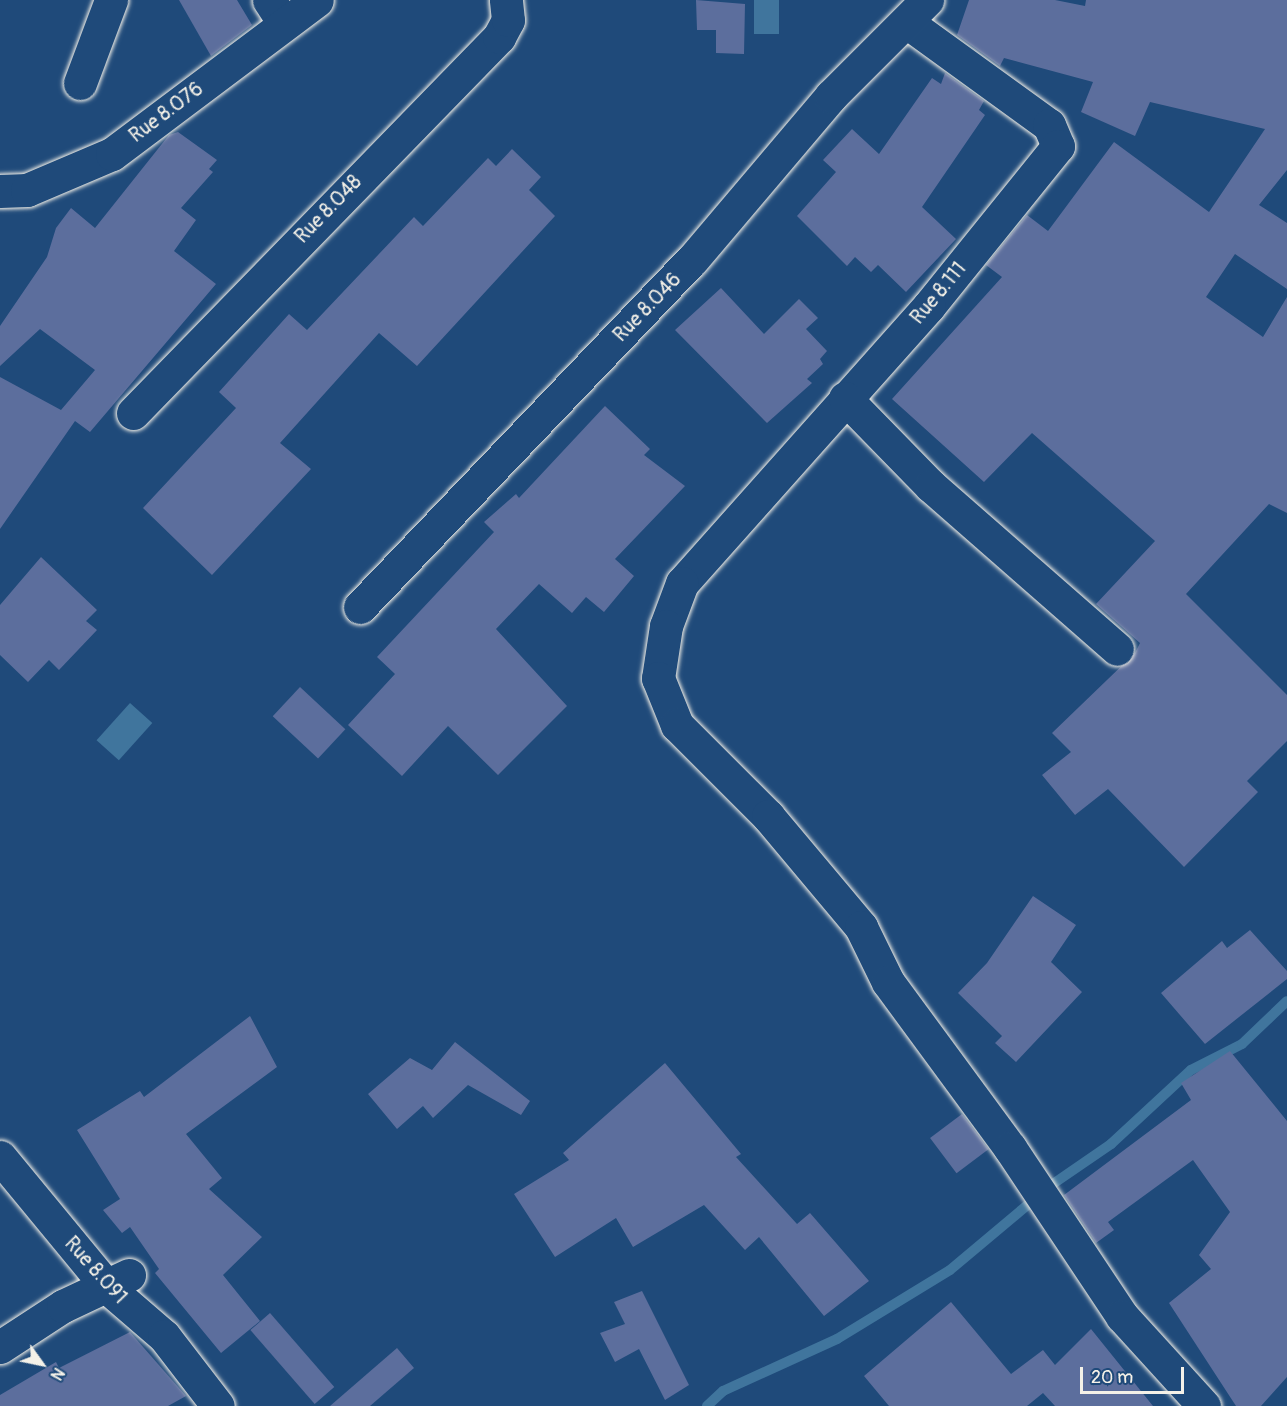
<!DOCTYPE html>
<html>
<head>
<meta charset="utf-8">
<style>
  body { margin:0 }
  #map { position:relative; width:1287px; height:1406px; overflow:hidden; background:#1f4a7a; font-family:Pangolin,sans-serif }
  div>[style] { position:absolute }
  .water>* { inset:0; background:#40759d; transform-origin:0 0 }
  .stream>* { height:10px; margin:-5px; padding:0 5px; transform-origin:5px; border-radius:5px; background:#40759d }
  .building>* { inset:0; background:#5c6e9d; transform-origin:0 0 }
  .roads { filter:drop-shadow(0 0 2px #f4f1e8) drop-shadow(0 0 2px #f4f1e8) }
  .street>* { height:33px; margin:-16.5px; padding:0 16.5px; transform-origin:16.5px; border-radius:16.5px; background:#1f4a7a }
  span { translate:-50% -50%; white-space:nowrap; text-align:center; line-height:1.15; -webkit-text-stroke:5px #1f4a7a; paint-order:stroke }
  .street-label { font-size:20px; color:#f4f1e8 }
  .north { position:absolute; left:12px; top:1334px; width:60px; height:60px; -webkit-text-stroke:4px #1f4a7a; paint-order:stroke; rotate:123deg; font-size:16px; font-weight:700; line-height:24px; text-align:center; color:#f4f1e8 }
  .north::after { content:''; display:block; margin:auto; width:21px; height:27px; background:#f4f1e8; clip-path:polygon(50% 0,100% 100%,50% 72%,0 100%) }
  .scale { position:absolute; left:1080px; top:1367px; width:104px; height:27px; box-sizing:border-box; border:3px solid #f4f1e8; border-top:0; padding-left:8px; font-size:18px; line-height:21px; white-space:nowrap; color:#f4f1e8; -webkit-text-stroke:4px #1f4a7a; paint-order:stroke }
</style>
</head>
<body>
<div id="map">
  <div class="water">
    <i style="left:754px;top:0;width:25px;height:34px"></i>
    <i style="left:130px;top:703px;width:30px;height:50px;rotate:42deg"></i>
  </div>
  <div class="stream">
    <i style="left:1047px;top:1188px;width:78px;rotate:-34.5deg"></i>
    <i style="left:1111px;top:1144px;width:109px;rotate:-42.8deg"></i>
    <i style="left:1191px;top:1070px;width:57px;rotate:-27deg"></i>
    <i style="left:1242px;top:1044px;width:62px;rotate:-43.7deg"></i>
    <i style="left:707px;top:1406px;width:22px;rotate:-43deg"></i>
    <i style="left:723px;top:1391px;width:125px;rotate:-24.5deg"></i>
    <i style="left:837px;top:1339px;width:132px;rotate:-31.4deg"></i>
    <i style="left:950px;top:1270px;width:114px;rotate:-40deg"></i>
  </div>
  <div class="building">
    <i style="clip-path:polygon(179px 0,237px 0,252px 25px,211px 56px)"></i>
    <i style="clip-path:polygon(696px 0,745px 4px,744px 54px,716px 53px,716px 30px,697px 30px)"></i>
    <i style="clip-path:polygon(969px 0,1055px 0,1085px 6px,1086px 0,1287px 0,1287px 170px,1259px 205px,1287px 223px,1287px 289px,1235px 254px,1206px 297px,1263px 337px,1287px 297px,1287px 513px,1269px 504px,1186px 594px,1287px 695px,1287px 741px,1247px 781px,1258px 792px,1184px 867px,1108px 789px,1075px 815px,1042px 775px,1071px 752px,1052px 733px,1135px 653px,1140px 643px,1096px 604px,1155px 541px,1032px 433px,984px 482px,892px 399px,1002px 277px,986px 265px,1027px 215px,1048px 231px,1114px 142px,1209px 212px,1265px 129px,1150px 102px,1135px 136px,1081px 112px,1093px 82px,1004px 58px,1000px 66px,957px 35px)"></i>
    <i style="clip-path:polygon(945px 73px,984px 101px,979px 110px,985px 115px,922px 207px,956px 239px,906px 292px,878px 265px,871px 272px,855px 257px,847px 266px,797px 216px,836px 172px,823px 160px,852px 129px,879px 154px,932px 78px,941px 84px)"></i>
    <i style="clip-path:polygon(178px 132px,217px 160px,209px 169px,213px 172px,181px 208px,196px 220px,174px 251px,216px 284px,90px 432px,75px 421px,0 529px,0 377px,61px 410px,95px 370px,40px 329px,0 366px,0 326px,47px 257px,56px 228px,71px 208px,95px 228px,169px 135px)"></i>
    <i style="clip-path:polygon(512px 149px,541px 177px,529px 190px,555px 216px,417px 366px,379px 333px,280px 443px,311px 469px,212px 575px,143px 508px,236px 408px,219px 392px,289px 314px,307px 330px,414px 217px,423px 226px,488px 158px,496px 166px)"></i>
    <i style="clip-path:polygon(721px 288px,764px 334px,799px 299px,818px 318px,806px 329px,827px 351px,820px 359px,823px 364px,807px 379px,812px 383px,767px 423px,675px 330px)"></i>
    <i style="clip-path:polygon(605px 406px,650px 449px,644px 455px,685px 486px,615px 559px,634px 576px,604px 612px,586px 597px,572px 613px,539px 584px,496px 629px,567px 706px,498px 775px,448px 726px,402px 776px,348px 725px,395px 674px,377px 657px,494px 532px,484px 522px,516px 494px,519px 498px)"></i>
    <i style="clip-path:polygon(41px 557px,97px 610px,86px 621px,97px 630px,59px 670px,49px 660px,28px 682px,0 655px,0 605px)"></i>
    <i style="left:300px;top:687px;width:62px;height:40px;rotate:43deg"></i>
    <i style="clip-path:polygon(1033px 896px,1076px 925px,1051px 962px,1082px 992px,1016px 1062px,995px 1043px,1002px 1036px,958px 993px,987px 963px)"></i>
    <i style="clip-path:polygon(1250px 930px,1287px 971px,1287px 979px,1205px 1044px,1161px 993px,1222px 941px,1227px 948px)"></i>
    <i style="clip-path:polygon(250px 1016px,277px 1067px,186px 1134px,222px 1178px,209px 1189px,262px 1237px,223px 1275px,260px 1321px,221px 1353px,155px 1273px,159px 1269px,130px 1227px,122px 1233px,103px 1210px,120px 1199px,77px 1130px,140px 1091px,144px 1097px)"></i>
    <i style="clip-path:polygon(455px 1042px,530px 1101px,521px 1115px,468px 1085px,433px 1118px,423px 1106px,397px 1129px,368px 1094px,410px 1058px,432px 1070px)"></i>
    <i style="clip-path:polygon(1230px 1051px,1287px 1121px,1287px 1377px,1261px 1406px,1236px 1406px,1169px 1303px,1211px 1269px,1199px 1255px,1230px 1212px,1193px 1160px,1108px 1222px,1114px 1230px,1096px 1243px,1064px 1195px,1191px 1100px,1181px 1083px)"></i>
    <i style="clip-path:polygon(665px 1063px,741px 1154px,736px 1157px,797px 1224px,810px 1213px,869px 1281px,824px 1316px,759px 1237px,745px 1250px,704px 1205px,633px 1247px,616px 1218px,555px 1257px,514px 1194px,569px 1160px,563px 1153px)"></i>
    <i style="left:962px;top:1114px;width:44px;height:40px;rotate:53deg"></i>
    <i style="clip-path:polygon(642px 1291px,689px 1385px,665px 1400px,639px 1349px,615px 1362px,600px 1333px,625px 1324px,614px 1302px)"></i>
    <i style="clip-path:polygon(951px 1302px,1011px 1374px,1043px 1350px,1055px 1365px,1091px 1329px,1153px 1406px,1055px 1406px,1043px 1393px,1027px 1406px,889px 1406px,864px 1376px)"></i>
    <i style="left:270px;top:1313px;width:98px;height:26px;rotate:49deg"></i>
    <i style="clip-path:polygon(130px 1332px,186px 1396px,168px 1406px,0 1406px,0 1395px,56px 1362px,59px 1368px)"></i>
    <i style="clip-path:polygon(397px 1348px,414px 1368px,370px 1406px,330px 1406px)"></i>
  </div>
  <div class="roads">
    <div class="street">
      <i style="left:269px;top:0;width:27px;rotate:57deg"></i>
      <i style="left:908px;top:23px;width:174px;rotate:35.9deg"></i>
      <i style="left:1049px;top:125px;width:23px;rotate:67deg"></i>
      <i style="left:1058px;top:146px;width:206px;rotate:128.9deg"></i>
      <i style="left:929px;top:306px;width:371px;rotate:131.7deg"></i>
      <i style="left:682px;top:583px;width:46px;rotate:110.4deg"></i>
      <i style="left:666px;top:626px;width:53px;rotate:98.7deg"></i>
      <i style="left:658px;top:678px;width:51px;rotate:68deg"></i>
      <i style="left:677px;top:725px;width:129px;rotate:45deg"></i>
      <i style="left:768px;top:816px;width:145px;rotate:50deg"></i>
      <i style="left:861px;top:927px;width:61px;rotate:63.9deg"></i>
      <i style="left:888px;top:982px;width:206px;rotate:53.7deg"></i>
      <i style="left:1010px;top:1148px;width:202px;rotate:56.3deg"></i>
      <i style="left:1122px;top:1316px;width:122px;rotate:47.7deg"></i>
      <i style="left:80px;top:83px;width:89px;rotate:-69.5deg"></i>
      <i style="left:0;top:191px;width:27px;rotate:-2deg"></i>
      <i style="left:27px;top:190px;width:92px;rotate:-23deg"></i>
      <i style="left:112px;top:154px;width:256px;rotate:-36.9deg"></i>
      <i style="left:845px;top:398px;width:123px;rotate:45.7deg"></i>
      <i style="left:931px;top:486px;width:247px;rotate:41.2deg"></i>
      <i style="left:133px;top:413px;width:525px;rotate:-45.77deg"></i>
      <i style="left:499px;top:37px;width:19px;rotate:-62deg"></i>
      <i style="left:508px;top:20px;width:20px;rotate:-96deg"></i>
      <i style="left:360px;top:607px;width:480px;rotate:-46.3deg"></i>
      <i style="left:692px;top:260px;width:215px;rotate:-49.7deg"></i>
      <i style="left:831px;top:96px;width:136px;rotate:-45deg"></i>
      <i style="left:0;top:1157px;width:168px;rotate:50.5deg"></i>
      <i style="left:107px;top:1287px;width:75px;rotate:40.7deg"></i>
      <i style="left:164px;top:1336px;width:88px;rotate:52.4deg"></i>
      <i style="left:0;top:1347px;width:75px;rotate:-33.1deg"></i>
      <i style="left:63px;top:1306px;width:73px;rotate:-25.2deg"></i>
    </div>
  </div>
  <div class="street-label">
    <span style="left:166px;top:112px;rotate:-37deg">Rue 8.076</span>
    <span style="left:328px;top:209px;rotate:-46deg">Rue 8.048</span>
    <span style="left:938px;top:293px;rotate:-50deg">Rue 8.111</span>
    <span style="left:647px;top:307px;rotate:-46deg">Rue 8.046</span>
    <span style="left:96px;top:1270px;rotate:48deg">Rue 8.091</span>
  </div>
  <div class="north">N</div>
  <div class="scale">20 m</div>
</div>
</body>
</html>
